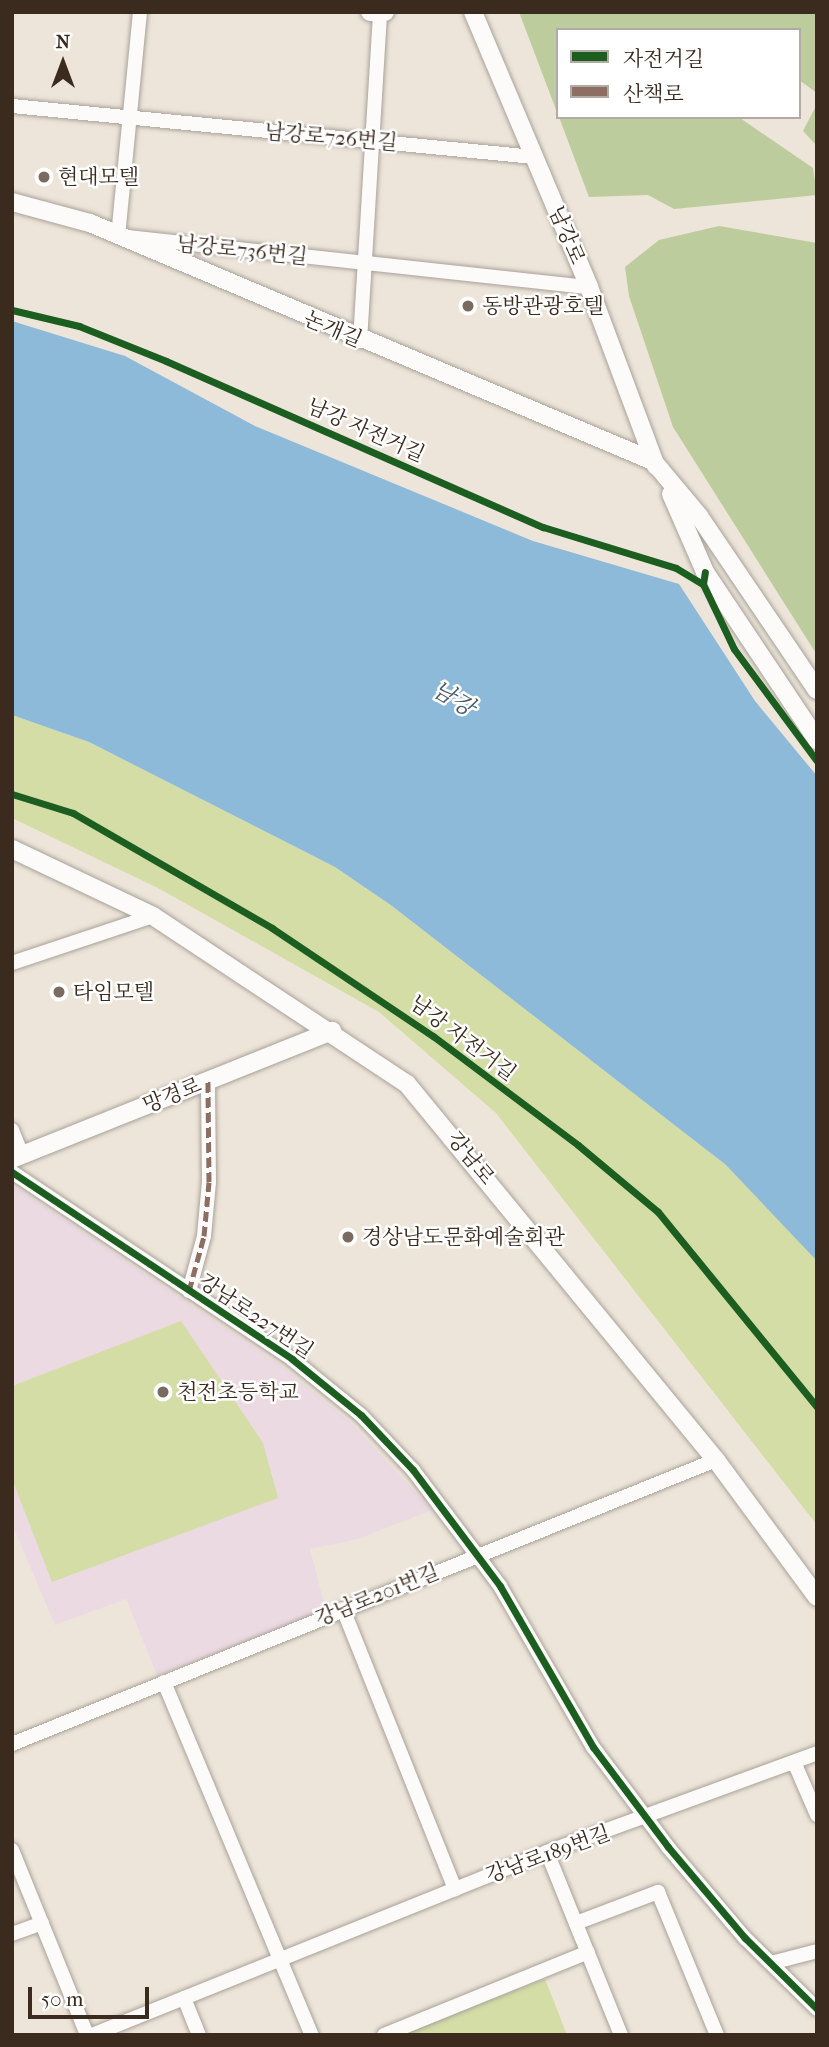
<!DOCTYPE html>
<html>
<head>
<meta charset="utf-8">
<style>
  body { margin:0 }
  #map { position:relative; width:829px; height:2047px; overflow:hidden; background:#ede5d9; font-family:"IM FELL French Canon","Noto Serif KR",serif }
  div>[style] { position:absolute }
  .built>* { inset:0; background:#ecdae3 }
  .green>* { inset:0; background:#d3dda5 }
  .forest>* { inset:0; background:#bdcc9c }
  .water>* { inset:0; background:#8ebada }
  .roads { filter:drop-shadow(0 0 2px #a9a29a) drop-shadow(0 0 2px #a9a29a) }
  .minor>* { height:14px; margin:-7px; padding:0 7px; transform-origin:7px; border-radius:7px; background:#fcfbf9 }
  .tertiary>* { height:18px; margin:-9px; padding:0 9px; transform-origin:9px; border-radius:9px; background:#fcfbf9 }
  .quiet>* { height:5px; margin-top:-2.5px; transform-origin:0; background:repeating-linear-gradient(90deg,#8d6e63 0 10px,transparent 0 15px) }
  .cycleway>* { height:7px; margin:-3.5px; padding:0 3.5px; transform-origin:3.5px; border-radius:3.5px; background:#1b5e20 }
  .dots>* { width:19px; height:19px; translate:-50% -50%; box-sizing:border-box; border:4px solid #fff; border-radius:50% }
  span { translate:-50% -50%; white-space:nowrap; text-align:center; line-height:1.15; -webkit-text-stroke:5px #fff; paint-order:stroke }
  .street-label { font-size:21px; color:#3b2a1e }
  .poi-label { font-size:21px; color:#3b2a1e }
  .left { translate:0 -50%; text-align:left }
  .water-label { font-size:23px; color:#4c5c69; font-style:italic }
  .frame { position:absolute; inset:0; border:14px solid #3b2a1e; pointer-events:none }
  .legend { position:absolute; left:556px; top:28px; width:245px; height:91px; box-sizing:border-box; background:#fff; border:2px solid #b1aaa5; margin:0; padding:9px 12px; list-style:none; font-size:21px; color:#3b2a1e }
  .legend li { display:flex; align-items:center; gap:14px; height:35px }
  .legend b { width:35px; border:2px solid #b1aaa5 }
  .north { position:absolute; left:28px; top:28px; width:70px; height:70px; -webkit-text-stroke:5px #fff; paint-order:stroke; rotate:0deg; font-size:19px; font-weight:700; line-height:28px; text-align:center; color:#3b2a1e }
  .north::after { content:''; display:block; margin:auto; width:24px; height:32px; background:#3b2a1e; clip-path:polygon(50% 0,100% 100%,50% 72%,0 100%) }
  .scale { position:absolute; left:28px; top:1987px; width:121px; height:32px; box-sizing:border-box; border:4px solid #3b2a1e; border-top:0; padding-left:9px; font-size:21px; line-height:24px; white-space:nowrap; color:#3b2a1e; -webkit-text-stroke:5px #fff; paint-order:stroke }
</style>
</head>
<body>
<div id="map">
  <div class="built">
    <i style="clip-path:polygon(14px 1186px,279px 1364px,349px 1421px,432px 1510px,358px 1539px,310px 1549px,326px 1611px,157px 1675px,126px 1599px,55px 1625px,12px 1524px)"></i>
  </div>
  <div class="green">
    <i style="clip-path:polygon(12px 715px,89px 742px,335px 867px,392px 906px,726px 1165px,760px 1197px,817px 1261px,817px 1525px,496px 1113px,379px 1012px,158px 888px,12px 818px)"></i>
    <i style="clip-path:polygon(181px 1321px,263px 1443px,278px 1498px,52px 1582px,12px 1479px,12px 1386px)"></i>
    <i style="clip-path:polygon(545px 1979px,567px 2035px,397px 2035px)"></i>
  </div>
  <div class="forest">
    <i style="clip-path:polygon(519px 12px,817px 12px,817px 93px,799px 80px,799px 30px,558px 30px,558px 115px)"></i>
    <i style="clip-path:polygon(817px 104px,817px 146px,803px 131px)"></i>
    <i style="clip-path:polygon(559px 117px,740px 118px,813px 168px,817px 195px,674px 209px,648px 195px,589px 197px)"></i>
    <i style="clip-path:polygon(719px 226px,817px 243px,817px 655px,673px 427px,629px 296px,625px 267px,659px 240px)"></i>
  </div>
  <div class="water">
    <i style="clip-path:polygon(12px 321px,125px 356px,255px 426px,533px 541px,679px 584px,755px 701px,817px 776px,817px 1261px,726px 1165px,392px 906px,335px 867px,89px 742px,12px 715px)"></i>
  </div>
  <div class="roads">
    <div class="minor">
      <i style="left:140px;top:12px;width:225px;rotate:95.6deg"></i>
      <i style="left:118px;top:236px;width:474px;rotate:6.2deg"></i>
      <i style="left:12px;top:106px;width:524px;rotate:5.58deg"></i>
      <i style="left:360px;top:341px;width:329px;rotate:-86.5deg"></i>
      <i style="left:12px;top:963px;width:149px;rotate:-18.4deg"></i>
      <i style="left:12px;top:1130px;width:27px;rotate:68deg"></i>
      <i style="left:12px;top:1172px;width:337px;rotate:33.7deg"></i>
      <i style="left:292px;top:1359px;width:89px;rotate:39.1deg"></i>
      <i style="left:361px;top:1415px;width:76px;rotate:46.6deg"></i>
      <i style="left:413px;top:1470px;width:145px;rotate:53.1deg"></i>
      <i style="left:500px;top:1586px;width:186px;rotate:60deg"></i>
      <i style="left:593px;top:1747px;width:125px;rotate:53.1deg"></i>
      <i style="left:668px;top:1847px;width:119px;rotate:49.8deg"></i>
      <i style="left:745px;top:1938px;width:101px;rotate:44.6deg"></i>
      <i style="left:189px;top:1291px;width:57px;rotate:-74.7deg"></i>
      <i style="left:204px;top:1236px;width:54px;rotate:-84.7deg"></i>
      <i style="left:209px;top:1182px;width:101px;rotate:-90.6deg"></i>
      <i style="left:343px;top:1609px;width:302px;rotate:68.2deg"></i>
      <i style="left:164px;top:1682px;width:383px;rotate:67.3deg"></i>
      <i style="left:12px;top:1744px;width:759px;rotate:-21.97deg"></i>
      <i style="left:794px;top:1762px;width:58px;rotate:66.5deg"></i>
      <i style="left:12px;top:1850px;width:200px;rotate:67.9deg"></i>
      <i style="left:547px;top:1852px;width:197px;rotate:68deg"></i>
      <i style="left:576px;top:1923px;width:88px;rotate:-20.7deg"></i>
      <i style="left:658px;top:1892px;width:155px;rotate:67.6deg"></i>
      <i style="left:12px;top:1934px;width:32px;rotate:-20deg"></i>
      <i style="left:771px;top:1963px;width:48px;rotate:-14.6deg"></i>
      <i style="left:184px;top:1998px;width:40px;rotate:68deg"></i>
      <i style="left:92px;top:2035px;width:490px;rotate:-21.9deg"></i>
      <i style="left:547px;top:1852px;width:288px;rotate:-20.1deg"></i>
      <i style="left:384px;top:2035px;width:220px;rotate:-22.1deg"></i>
    </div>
    <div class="tertiary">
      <i style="left:370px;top:12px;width:15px"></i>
      <i style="left:473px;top:12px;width:298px;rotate:67.1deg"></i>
      <i style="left:589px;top:287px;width:191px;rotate:69.5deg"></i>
      <i style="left:12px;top:202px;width:81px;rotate:15.1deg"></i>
      <i style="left:90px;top:223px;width:611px;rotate:22.92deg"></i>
      <i style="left:653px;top:461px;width:72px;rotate:50.1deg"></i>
      <i style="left:699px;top:516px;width:210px;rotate:55.9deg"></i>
      <i style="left:671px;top:494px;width:85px;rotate:66.4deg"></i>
      <i style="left:705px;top:572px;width:202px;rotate:56.3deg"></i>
      <i style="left:12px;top:849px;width:156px;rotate:25.4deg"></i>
      <i style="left:153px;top:916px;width:305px;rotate:33.5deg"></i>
      <i style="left:407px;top:1084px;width:487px;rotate:50.6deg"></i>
      <i style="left:716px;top:1460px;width:170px;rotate:53.6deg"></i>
      <i style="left:12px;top:1159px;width:345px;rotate:-21.8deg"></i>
    </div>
  </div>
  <div class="quiet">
    <i style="left:189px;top:1291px;width:57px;rotate:-74.7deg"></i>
    <i style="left:204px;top:1236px;width:54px;rotate:-84.7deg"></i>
    <i style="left:209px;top:1182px;width:101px;rotate:-90.6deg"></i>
  </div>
  <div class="cycleway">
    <i style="left:12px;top:310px;width:69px;rotate:13.4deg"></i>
    <i style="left:79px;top:326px;width:94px;rotate:21.9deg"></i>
    <i style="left:166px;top:361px;width:412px;rotate:23.8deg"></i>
    <i style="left:543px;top:527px;width:139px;rotate:17.1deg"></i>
    <i style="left:676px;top:568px;width:31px;rotate:31deg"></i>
    <i style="left:703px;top:584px;width:12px;rotate:-81deg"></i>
    <i style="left:703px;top:584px;width:72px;rotate:64.5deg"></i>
    <i style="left:734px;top:649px;width:139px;rotate:53.5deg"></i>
    <i style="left:12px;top:794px;width:64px;rotate:17.3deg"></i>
    <i style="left:73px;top:813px;width:230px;rotate:30deg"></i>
    <i style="left:272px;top:928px;width:194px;rotate:33.9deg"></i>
    <i style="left:433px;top:1036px;width:181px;rotate:36.9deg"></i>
    <i style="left:578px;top:1145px;width:104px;rotate:39.9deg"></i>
    <i style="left:658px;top:1212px;width:252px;rotate:50.8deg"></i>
    <i style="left:12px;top:1172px;width:337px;rotate:33.7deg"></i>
    <i style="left:292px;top:1359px;width:89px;rotate:39.1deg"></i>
    <i style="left:361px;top:1415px;width:76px;rotate:46.6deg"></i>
    <i style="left:413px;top:1470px;width:145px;rotate:53.1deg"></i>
    <i style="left:500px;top:1586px;width:186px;rotate:60deg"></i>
    <i style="left:593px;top:1747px;width:125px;rotate:53.1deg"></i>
    <i style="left:668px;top:1847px;width:119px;rotate:49.8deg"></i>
    <i style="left:745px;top:1938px;width:101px;rotate:44.6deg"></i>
  </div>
  <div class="dots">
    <i style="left:44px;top:177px;background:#796b5f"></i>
    <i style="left:468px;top:306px;background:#796b5f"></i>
    <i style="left:59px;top:992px;background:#796b5f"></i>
    <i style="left:348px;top:1237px;background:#796b5f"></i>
    <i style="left:163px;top:1392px;background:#796b5f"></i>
  </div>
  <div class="street-label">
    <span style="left:331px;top:137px;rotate:5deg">남강로726번길</span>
    <span style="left:567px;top:235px;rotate:67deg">남강로</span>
    <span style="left:242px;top:250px;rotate:6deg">남강로736번길</span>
    <span style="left:333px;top:329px;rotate:23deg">논개길</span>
    <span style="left:366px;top:430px;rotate:24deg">남강 자전거길</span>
    <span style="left:463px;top:1038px;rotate:37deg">남강 자전거길</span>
    <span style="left:172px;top:1095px;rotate:-22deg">망경로</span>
    <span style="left:471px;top:1158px;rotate:51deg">강남로</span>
    <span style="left:256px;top:1316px;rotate:34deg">강남로227번길</span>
    <span style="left:377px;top:1595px;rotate:-22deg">강남로201번길</span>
    <span style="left:548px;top:1854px;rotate:-20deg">강남로189번길</span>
  </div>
  <div class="poi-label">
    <span class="left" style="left:58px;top:177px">현대모텔</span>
    <span class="left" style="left:482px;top:306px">동방관광호텔</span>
    <span class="left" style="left:73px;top:992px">타임모텔</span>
    <span class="left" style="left:362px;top:1237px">경상남도문화예술회관</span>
    <span class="left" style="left:177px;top:1392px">천전초등학교</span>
  </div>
  <div class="water-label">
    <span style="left:453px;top:699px;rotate:32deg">남강</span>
  </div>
  <div class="frame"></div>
  <ul class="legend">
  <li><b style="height:9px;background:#1b5e20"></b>자전거길</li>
  <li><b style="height:9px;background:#8d6e63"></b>산책로</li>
  </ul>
  <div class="north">N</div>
  <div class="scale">50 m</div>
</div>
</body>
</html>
